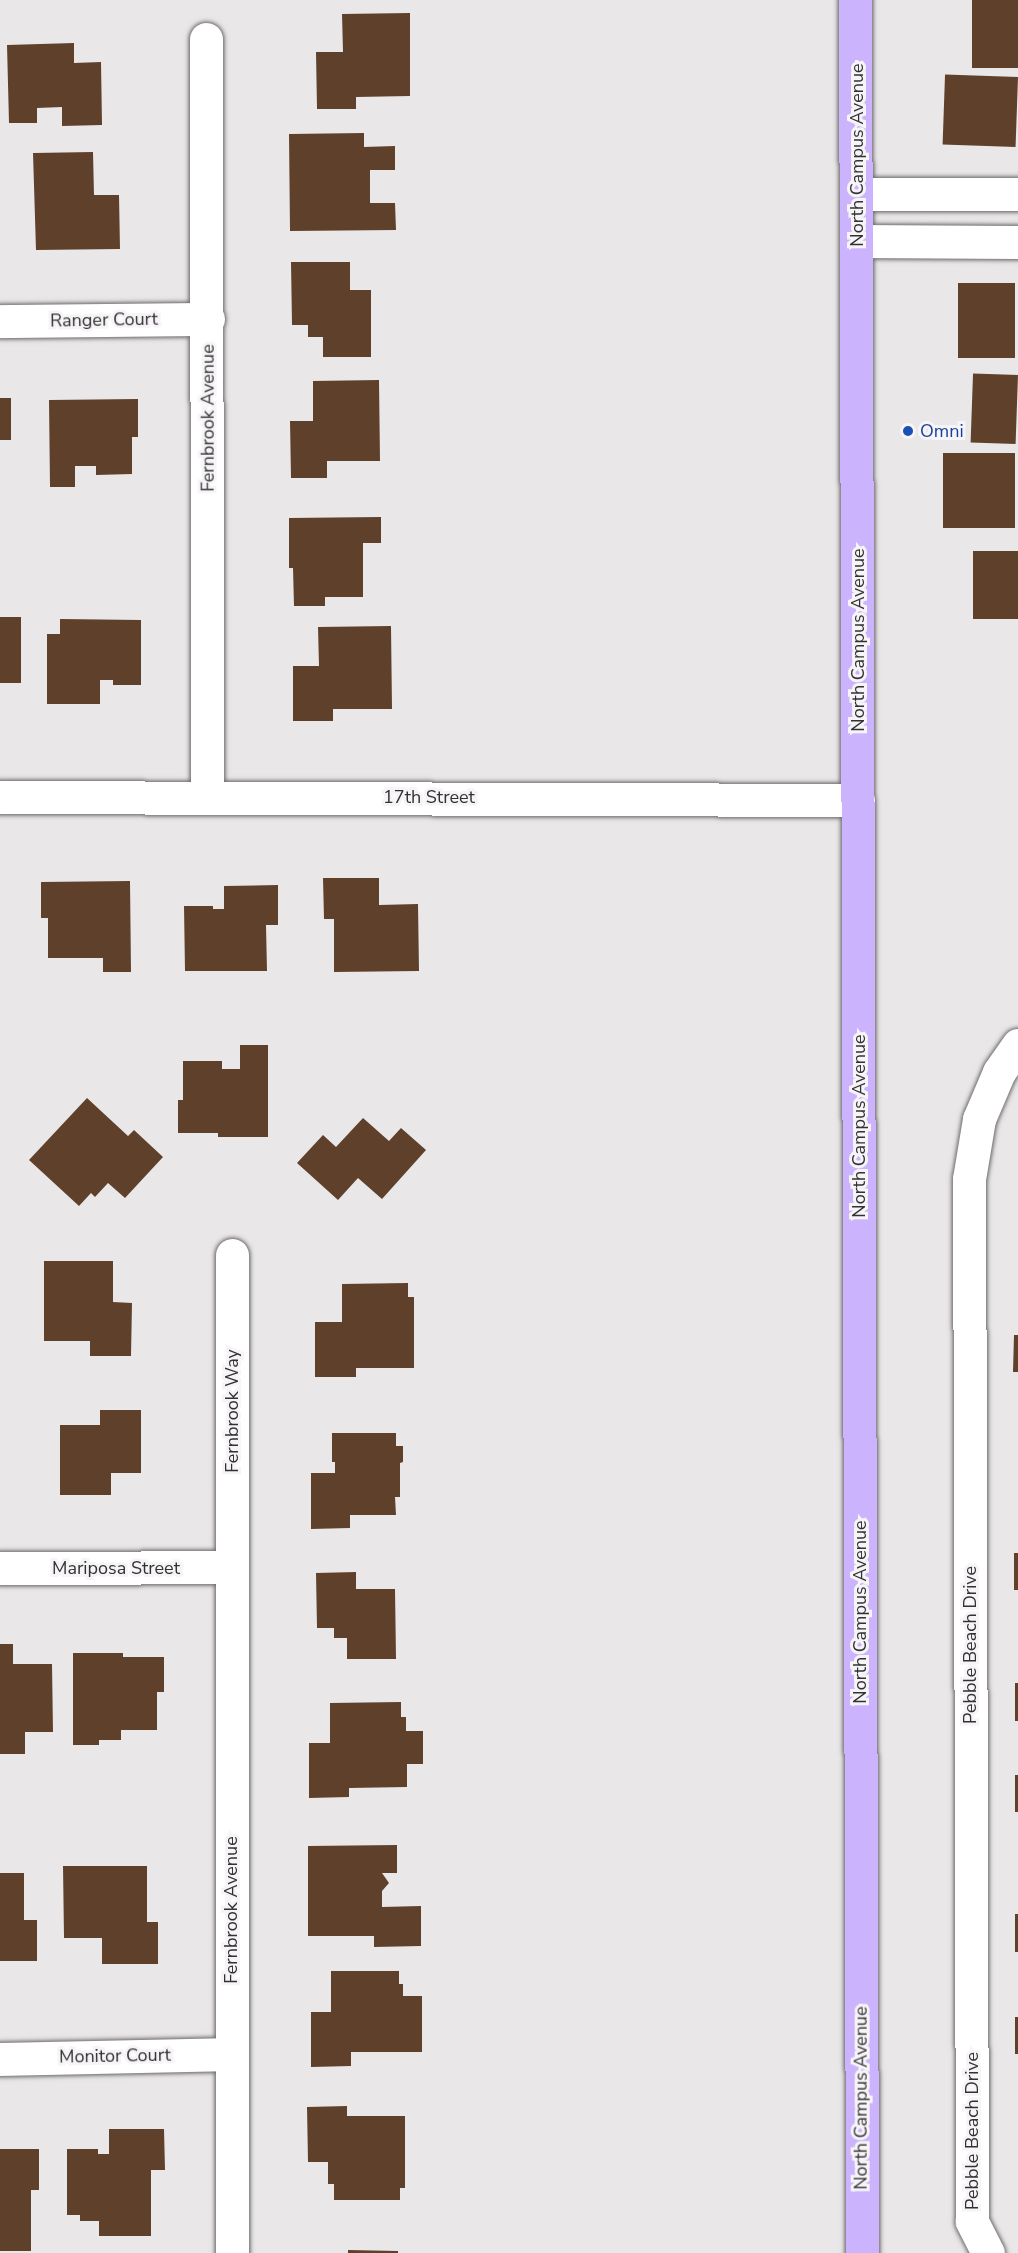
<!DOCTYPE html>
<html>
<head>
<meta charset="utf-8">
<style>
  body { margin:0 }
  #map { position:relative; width:1018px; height:2253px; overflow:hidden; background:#eae7e9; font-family:"Nunito Sans",sans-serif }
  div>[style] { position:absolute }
  .building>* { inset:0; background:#5f402b; transform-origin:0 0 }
  .roads { filter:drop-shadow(0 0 2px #6e6c6e) drop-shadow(0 0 2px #6e6c6e) }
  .minor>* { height:33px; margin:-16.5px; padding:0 16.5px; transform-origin:16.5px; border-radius:16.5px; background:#fff }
  .major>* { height:33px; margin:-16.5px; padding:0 16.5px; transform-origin:16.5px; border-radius:16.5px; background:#cbb4fd }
  .dots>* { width:16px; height:16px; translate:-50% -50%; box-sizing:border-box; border:3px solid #f7f4f7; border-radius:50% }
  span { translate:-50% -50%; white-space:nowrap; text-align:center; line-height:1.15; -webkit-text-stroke:6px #f7f4f7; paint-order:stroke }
  .street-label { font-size:18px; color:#333233 }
  .transit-label { font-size:18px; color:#164399 }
  .left { translate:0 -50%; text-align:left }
</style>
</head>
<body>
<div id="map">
  <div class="building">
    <i style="left:972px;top:0;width:46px;height:68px"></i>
    <i style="clip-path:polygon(410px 13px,410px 96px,356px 97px,356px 109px,317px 109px,316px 52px,343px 52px,342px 14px)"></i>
    <i style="clip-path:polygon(74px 43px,74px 63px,101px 62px,102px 125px,62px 126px,62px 107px,37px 108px,37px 123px,9px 123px,7px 45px)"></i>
    <i style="left:1018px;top:77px;width:70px;height:73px;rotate:92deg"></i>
    <i style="clip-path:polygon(364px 133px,364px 147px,395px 146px,395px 170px,370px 170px,370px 203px,395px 203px,396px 230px,290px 231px,289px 134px)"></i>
    <i style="clip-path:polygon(93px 152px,94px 195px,119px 195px,120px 249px,36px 250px,33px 153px)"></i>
    <i style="clip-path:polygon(291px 262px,350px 262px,350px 290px,371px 290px,371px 357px,323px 357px,323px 337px,308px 337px,308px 325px,292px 325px)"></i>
    <i style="left:958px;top:283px;width:57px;height:75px"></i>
    <i style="left:1018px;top:375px;width:69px;height:45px;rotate:92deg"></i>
    <i style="clip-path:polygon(379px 380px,380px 461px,327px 461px,327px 478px,291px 478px,290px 421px,313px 421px,313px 381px)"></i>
    <i style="left:0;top:398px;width:11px;height:42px"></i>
    <i style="clip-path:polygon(138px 399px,138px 437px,132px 437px,132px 474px,96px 475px,96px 466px,75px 466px,75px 487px,50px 487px,49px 400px)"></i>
    <i style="left:943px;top:453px;width:72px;height:75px"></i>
    <i style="clip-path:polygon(381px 517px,381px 543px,363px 543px,363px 597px,325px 597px,325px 606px,294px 606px,293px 568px,289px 568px,289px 518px)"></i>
    <i style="left:973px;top:551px;width:45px;height:68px"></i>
    <i style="left:0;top:617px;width:21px;height:66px"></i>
    <i style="clip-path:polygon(60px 619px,141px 620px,141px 685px,113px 685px,113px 680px,100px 680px,100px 704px,47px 704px,47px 634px,60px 634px)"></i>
    <i style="clip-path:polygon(391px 626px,392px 709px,333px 709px,333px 721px,293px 721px,293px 666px,319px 666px,318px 627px)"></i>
    <i style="clip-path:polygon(323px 878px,379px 878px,379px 905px,418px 904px,419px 971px,334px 972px,334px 919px,324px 919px)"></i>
    <i style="clip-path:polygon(130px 881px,131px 972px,103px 972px,103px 958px,48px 958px,48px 918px,41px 918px,41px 882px)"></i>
    <i style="clip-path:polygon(278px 885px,278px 925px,266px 925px,267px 971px,185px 971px,184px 906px,213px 906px,213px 909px,224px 909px,224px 886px)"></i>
    <i style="clip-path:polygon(240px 1045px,268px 1045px,268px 1137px,218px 1137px,218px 1133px,178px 1133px,178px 1100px,183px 1100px,183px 1061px,222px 1061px,222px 1069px,240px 1069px)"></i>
    <i style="clip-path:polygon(87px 1098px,128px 1136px,134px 1130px,163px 1157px,125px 1198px,108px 1183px,95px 1197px,91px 1193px,79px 1206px,29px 1160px)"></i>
    <i style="clip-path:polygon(363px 1118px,389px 1141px,401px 1128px,426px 1150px,382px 1199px,358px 1178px,338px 1200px,297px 1163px,323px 1135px,336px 1147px)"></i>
    <i style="clip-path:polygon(44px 1261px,113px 1261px,113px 1302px,132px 1303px,131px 1356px,90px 1356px,90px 1341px,44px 1341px)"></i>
    <i style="clip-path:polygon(408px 1283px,408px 1297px,414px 1297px,414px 1368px,356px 1368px,356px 1377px,315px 1377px,315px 1322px,342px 1322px,342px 1284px)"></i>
    <i style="clip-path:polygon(1014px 1335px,1018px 1335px,1018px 1372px,1013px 1372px)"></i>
    <i style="clip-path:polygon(100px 1410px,141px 1410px,141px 1473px,111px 1473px,111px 1495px,60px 1495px,60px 1425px,100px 1425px)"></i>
    <i style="clip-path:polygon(332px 1433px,396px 1433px,396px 1446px,403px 1446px,403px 1462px,400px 1463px,400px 1497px,395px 1497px,396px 1515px,350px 1515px,350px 1528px,311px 1529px,311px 1473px,335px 1473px,335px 1462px,332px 1462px)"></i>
    <i style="left:1014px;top:1553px;width:4px;height:37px"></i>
    <i style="clip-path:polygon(356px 1572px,356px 1589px,395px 1589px,396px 1659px,347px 1659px,347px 1638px,334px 1638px,334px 1628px,317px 1628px,316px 1573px)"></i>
    <i style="clip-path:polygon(0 1644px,13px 1644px,13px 1664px,52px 1664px,53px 1732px,25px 1732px,25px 1754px,0 1754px)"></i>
    <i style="clip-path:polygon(73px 1653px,123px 1653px,123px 1657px,164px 1657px,164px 1692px,157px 1692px,157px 1730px,121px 1730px,121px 1740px,99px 1740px,99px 1745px,73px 1745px)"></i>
    <i style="left:1015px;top:1683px;width:3px;height:38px"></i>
    <i style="clip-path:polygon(401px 1702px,401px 1717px,406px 1717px,406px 1731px,423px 1731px,423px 1764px,407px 1764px,407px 1787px,349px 1788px,349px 1797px,309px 1798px,309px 1743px,330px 1743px,330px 1703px)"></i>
    <i style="left:1015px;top:1775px;width:3px;height:37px"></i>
    <i style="clip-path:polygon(397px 1845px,397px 1873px,382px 1873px,389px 1883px,382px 1891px,382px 1907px,421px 1906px,421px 1946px,374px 1947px,374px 1936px,308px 1936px,308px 1846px)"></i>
    <i style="clip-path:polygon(63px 1866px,147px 1866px,147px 1922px,158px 1922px,158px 1964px,102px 1964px,102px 1938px,64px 1938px)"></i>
    <i style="clip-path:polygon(0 1873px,24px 1873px,24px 1920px,37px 1920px,37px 1961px,0 1961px)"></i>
    <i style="left:1015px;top:1914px;width:3px;height:38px"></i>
    <i style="clip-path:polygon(331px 1971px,399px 1971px,399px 1984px,403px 1984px,403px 1996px,422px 1996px,422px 2052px,351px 2052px,351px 2066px,311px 2067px,311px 2012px,331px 2012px)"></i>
    <i style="left:1015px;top:2017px;width:3px;height:37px"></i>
    <i style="clip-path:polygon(347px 2106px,347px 2116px,405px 2116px,405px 2188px,400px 2188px,400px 2200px,334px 2200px,334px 2184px,328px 2184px,328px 2162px,308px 2162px,307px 2107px)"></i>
    <i style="clip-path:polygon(109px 2129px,164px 2129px,165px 2170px,151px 2170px,151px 2236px,99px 2236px,99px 2221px,80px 2221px,80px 2215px,67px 2215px,67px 2149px,98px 2149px,98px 2154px,109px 2154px)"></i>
    <i style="clip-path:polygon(0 2149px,39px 2149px,39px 2190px,31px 2190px,31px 2251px,0 2251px)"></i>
    <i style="clip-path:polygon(348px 2250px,398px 2251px,398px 2253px,348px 2253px)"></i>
  </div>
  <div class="roads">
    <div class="minor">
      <i style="left:206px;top:39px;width:757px;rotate:89.92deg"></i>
      <i style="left:857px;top:194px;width:161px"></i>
      <i style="left:857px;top:241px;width:161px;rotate:0.4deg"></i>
      <i style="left:0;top:321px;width:208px;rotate:-0.6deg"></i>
      <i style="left:0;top:797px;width:858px;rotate:0.2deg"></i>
      <i style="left:0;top:1568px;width:232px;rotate:-0.2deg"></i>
      <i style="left:0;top:2059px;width:230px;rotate:-1.2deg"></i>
      <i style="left:232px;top:2253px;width:998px;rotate:-90deg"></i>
      <i style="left:988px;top:2253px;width:36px;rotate:-117deg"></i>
      <i style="left:972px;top:2221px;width:1042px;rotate:-90.16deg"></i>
      <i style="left:969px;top:1179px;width:61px;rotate:-80.5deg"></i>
      <i style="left:979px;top:1119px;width:51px;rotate:-66.9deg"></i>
      <i style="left:999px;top:1072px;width:33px;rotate:-55deg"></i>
    </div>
    <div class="major">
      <i style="left:855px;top:0;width:2253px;rotate:89.82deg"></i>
    </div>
  </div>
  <div class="dots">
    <i style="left:908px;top:431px;background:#1a4fb4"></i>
  </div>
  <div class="street-label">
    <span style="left:857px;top:155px;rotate:-90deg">North Campus Avenue</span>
    <span style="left:104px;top:320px;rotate:-1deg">Ranger Court</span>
    <span style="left:208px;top:418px;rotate:-90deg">Fernbrook Avenue</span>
    <span style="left:858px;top:640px;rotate:-90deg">North Campus Avenue</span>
    <span style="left:429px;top:797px">17th Street</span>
    <span style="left:859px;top:1126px;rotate:-90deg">North Campus Avenue</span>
    <span style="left:232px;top:1411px;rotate:-90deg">Fernbrook Way</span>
    <span style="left:116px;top:1568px">Mariposa Street</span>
    <span style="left:860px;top:1612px;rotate:-90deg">North Campus Avenue</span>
    <span style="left:970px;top:1645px;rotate:-90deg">Pebble Beach Drive</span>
    <span style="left:231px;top:1910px;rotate:-90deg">Fernbrook Avenue</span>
    <span style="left:115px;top:2056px;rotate:-1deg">Monitor Court</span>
    <span style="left:861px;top:2098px;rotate:-90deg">North Campus Avenue</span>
    <span style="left:972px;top:2131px;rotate:-90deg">Pebble Beach Drive</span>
  </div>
  <div class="transit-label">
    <span class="left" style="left:920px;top:431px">Omni</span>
  </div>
</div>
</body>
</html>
